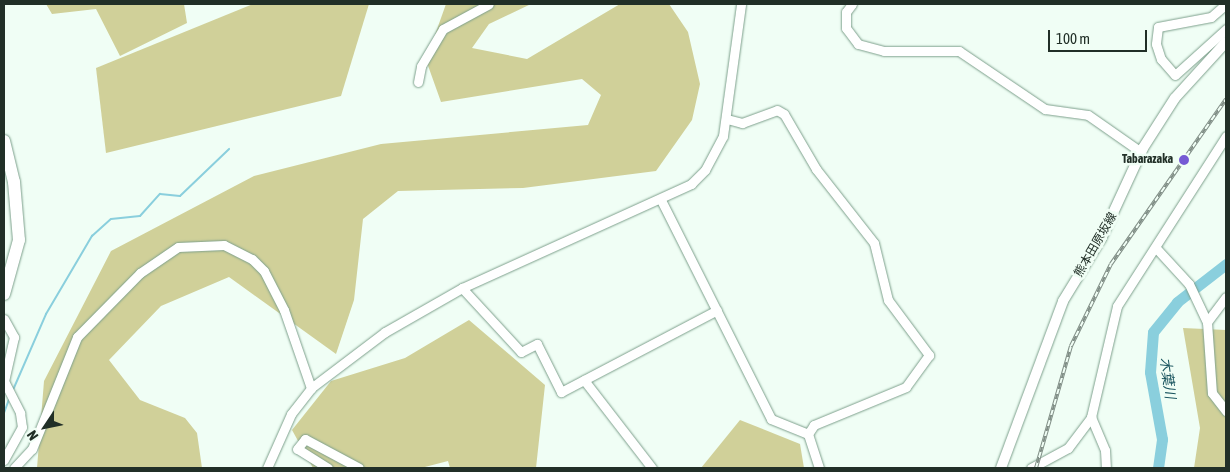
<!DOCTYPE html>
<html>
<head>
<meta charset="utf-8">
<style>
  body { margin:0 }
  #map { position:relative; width:1230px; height:472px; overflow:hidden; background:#f0fef5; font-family:"Asap Condensed","Noto Sans JP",sans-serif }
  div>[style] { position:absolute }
  .forest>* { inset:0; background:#d0d099 }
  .stream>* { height:2px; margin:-1px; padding:0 1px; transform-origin:1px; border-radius:1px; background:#8acfdd }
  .river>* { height:11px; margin:-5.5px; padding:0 5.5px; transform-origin:5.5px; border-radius:5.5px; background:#8acfdd }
  .roads { filter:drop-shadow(0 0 1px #7da08c) drop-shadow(0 0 1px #7da08c) }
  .minor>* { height:9px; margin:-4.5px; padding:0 4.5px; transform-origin:4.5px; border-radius:4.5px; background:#fff }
  .major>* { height:10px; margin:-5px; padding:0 5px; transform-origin:5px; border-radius:5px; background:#fff }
  .highway>* { height:12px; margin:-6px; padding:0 6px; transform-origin:6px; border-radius:6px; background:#fff }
  .rail>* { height:4px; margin-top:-2px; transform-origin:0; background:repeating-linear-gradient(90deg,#f0fef5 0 5.5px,#808e86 0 11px); box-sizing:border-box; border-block:1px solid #808e86 }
  .dots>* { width:14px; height:14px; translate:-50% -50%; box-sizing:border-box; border:2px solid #f0fef5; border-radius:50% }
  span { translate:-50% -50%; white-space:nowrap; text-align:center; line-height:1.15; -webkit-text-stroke:5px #f0fef5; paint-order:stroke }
  .poi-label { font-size:12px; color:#212f27; font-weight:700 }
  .right { translate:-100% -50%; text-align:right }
  .street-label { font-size:12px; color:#212f27 }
  .water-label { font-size:14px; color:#1a555f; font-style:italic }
  .frame { position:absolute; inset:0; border:5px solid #212f27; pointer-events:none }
  .north { position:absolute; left:20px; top:402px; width:50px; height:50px; -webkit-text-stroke:4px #f0fef5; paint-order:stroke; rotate:236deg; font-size:14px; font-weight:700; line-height:20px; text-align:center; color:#212f27 }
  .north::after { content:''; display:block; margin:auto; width:18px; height:22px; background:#212f27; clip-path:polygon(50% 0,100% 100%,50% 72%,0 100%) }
  .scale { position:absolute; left:1048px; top:30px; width:99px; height:22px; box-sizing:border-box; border:2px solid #212f27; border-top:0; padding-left:6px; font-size:15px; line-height:18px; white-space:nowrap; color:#212f27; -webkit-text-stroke:4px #f0fef5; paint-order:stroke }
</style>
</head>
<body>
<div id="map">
  <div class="forest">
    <i style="clip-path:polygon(46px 4px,184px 4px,187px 23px,120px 56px,96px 9px,52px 14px)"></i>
    <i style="clip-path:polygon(253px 4px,369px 4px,341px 96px,106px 153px,96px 68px)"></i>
    <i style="clip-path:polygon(446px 4px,531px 4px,489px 24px,472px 48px,527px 59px,620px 4px,669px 4px,688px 32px,700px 84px,692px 120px,656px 171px,523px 188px,398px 191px,363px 219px,354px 300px,336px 354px,229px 277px,161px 306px,109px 360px,140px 400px,185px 418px,197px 433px,202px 468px,37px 468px,44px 381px,111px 251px,254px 176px,381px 144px,588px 125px,601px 95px,582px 79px,441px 102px,426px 60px)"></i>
    <i style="clip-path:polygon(469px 320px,545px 385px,536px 468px,450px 468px,448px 461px,421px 468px,313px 468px,292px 430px,331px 381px,405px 358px)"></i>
    <i style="clip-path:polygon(1183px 328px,1226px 330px,1226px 468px,1194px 468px,1200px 428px)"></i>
    <i style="clip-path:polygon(740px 420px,800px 444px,804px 468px,701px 468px)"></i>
  </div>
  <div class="stream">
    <i style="left:13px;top:390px;width:83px;rotate:-66.5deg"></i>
    <i style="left:46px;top:314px;width:91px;rotate:-59.5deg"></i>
    <i style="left:92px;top:236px;width:25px;rotate:-42deg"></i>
    <i style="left:111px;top:219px;width:29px;rotate:-6deg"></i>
    <i style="left:140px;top:216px;width:30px;rotate:-48deg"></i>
    <i style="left:160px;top:194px;width:20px;rotate:6deg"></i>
    <i style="left:180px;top:196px;width:68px;rotate:-43.8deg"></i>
    <i style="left:4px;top:413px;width:15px;rotate:-70deg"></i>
  </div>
  <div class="river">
    <i style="left:1158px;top:468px;width:29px;rotate:-82deg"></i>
    <i style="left:1162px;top:439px;width:68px;rotate:-100.2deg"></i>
    <i style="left:1150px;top:372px;width:40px;rotate:-85.7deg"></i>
    <i style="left:1153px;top:332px;width:38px;rotate:-51deg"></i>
    <i style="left:1177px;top:302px;width:62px;rotate:-37.8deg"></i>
  </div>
  <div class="roads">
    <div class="minor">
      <i style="left:852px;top:4px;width:10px;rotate:127deg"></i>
      <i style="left:846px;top:12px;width:16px;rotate:90deg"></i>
      <i style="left:846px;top:28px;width:20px;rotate:53deg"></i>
      <i style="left:858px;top:44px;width:27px;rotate:15deg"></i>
      <i style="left:884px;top:51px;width:75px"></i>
      <i style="left:959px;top:51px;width:104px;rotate:34deg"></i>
      <i style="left:1045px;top:109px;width:43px;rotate:7.9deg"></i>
      <i style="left:1088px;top:115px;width:65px;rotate:34.9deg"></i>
      <i style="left:1226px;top:4px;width:20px;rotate:139deg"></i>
      <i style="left:1211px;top:17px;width:54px;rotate:169.3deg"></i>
      <i style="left:1158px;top:27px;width:17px;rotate:97deg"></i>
      <i style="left:1156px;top:44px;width:16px;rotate:72deg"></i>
      <i style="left:1161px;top:59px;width:21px;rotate:49deg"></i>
      <i style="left:1175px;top:75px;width:69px;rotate:-42deg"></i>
      <i style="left:418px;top:82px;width:16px;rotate:-79deg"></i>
      <i style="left:421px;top:66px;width:43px;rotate:-59.3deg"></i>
      <i style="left:443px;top:29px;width:52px;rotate:-28.5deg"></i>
      <i style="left:727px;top:119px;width:16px;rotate:15deg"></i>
      <i style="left:742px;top:123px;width:37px;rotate:-20deg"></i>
      <i style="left:777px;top:110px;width:8px;rotate:30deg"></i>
      <i style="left:784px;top:114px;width:64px;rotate:59.8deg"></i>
      <i style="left:816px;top:169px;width:94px;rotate:51.9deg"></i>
      <i style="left:874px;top:243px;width:59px;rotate:76.2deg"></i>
      <i style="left:888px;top:300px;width:69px;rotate:53.3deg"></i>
      <i style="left:929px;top:355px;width:39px;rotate:126deg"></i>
      <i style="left:906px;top:387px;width:100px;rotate:157.6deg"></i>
      <i style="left:814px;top:425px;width:11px;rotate:124deg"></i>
      <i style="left:661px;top:200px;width:245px;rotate:63.3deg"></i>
      <i style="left:771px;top:419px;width:40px;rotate:22deg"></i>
      <i style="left:1156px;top:248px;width:49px;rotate:47.5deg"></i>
      <i style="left:1189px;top:284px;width:42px;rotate:64.7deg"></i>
      <i style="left:1207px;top:322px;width:71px;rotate:86deg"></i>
      <i style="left:1212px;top:393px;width:23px;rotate:52deg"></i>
      <i style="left:462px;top:288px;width:87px;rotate:47.3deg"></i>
      <i style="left:521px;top:352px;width:18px;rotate:-27deg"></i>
      <i style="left:537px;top:344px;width:54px;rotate:63.4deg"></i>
      <i style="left:561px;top:392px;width:176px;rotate:-27.7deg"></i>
      <i style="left:4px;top:319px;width:21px;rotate:61deg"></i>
      <i style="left:14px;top:337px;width:45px;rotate:102.8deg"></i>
      <i style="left:4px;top:381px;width:36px;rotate:63deg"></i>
      <i style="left:20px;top:413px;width:14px;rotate:82deg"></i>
      <i style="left:22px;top:427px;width:38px;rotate:119deg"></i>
      <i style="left:1207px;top:322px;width:31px;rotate:-53deg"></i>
      <i style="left:584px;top:380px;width:111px;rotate:52.3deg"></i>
      <i style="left:1091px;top:417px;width:36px;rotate:67deg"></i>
      <i style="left:1105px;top:450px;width:18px;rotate:87deg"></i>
      <i style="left:808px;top:434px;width:36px;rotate:72deg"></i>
      <i style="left:14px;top:468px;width:26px;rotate:-47deg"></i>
      <i style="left:32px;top:449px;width:121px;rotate:-68.1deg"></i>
      <i style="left:77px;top:337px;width:90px;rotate:-45.5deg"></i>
      <i style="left:140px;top:273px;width:46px;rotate:-34.4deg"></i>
      <i style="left:178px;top:247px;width:46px;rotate:-2.5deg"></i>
      <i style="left:224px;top:245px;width:31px;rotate:27deg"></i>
      <i style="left:252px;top:259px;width:17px;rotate:45deg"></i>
      <i style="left:264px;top:271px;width:44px;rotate:62.9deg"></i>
      <i style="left:284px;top:310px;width:83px;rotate:70.9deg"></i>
      <i style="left:267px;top:468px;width:59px;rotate:-66deg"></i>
      <i style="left:291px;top:414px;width:33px;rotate:-52deg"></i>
      <i style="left:311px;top:388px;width:93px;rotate:-37.1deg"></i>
      <i style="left:385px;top:332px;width:89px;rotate:-29.7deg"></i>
      <i style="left:462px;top:288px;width:252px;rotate:-24.4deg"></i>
      <i style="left:691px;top:184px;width:20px;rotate:-45deg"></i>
      <i style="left:705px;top:170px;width:38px;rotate:-62deg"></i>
      <i style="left:723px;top:136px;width:133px;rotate:-82.2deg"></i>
      <i style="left:328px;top:468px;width:36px;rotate:-148deg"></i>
      <i style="left:297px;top:449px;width:13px;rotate:-51deg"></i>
      <i style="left:305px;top:439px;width:61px;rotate:28.2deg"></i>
      <i style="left:1031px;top:468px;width:42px;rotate:-28.4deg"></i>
      <i style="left:1068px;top:448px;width:39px;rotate:-53deg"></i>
      <i style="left:1091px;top:417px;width:114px;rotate:-76.8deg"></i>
      <i style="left:1117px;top:306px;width:202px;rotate:-57.3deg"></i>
    </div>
    <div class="major">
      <i style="left:1001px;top:468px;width:178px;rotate:-69.6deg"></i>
      <i style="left:1063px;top:301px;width:73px;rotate:-58.5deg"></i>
      <i style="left:1101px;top:239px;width:100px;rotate:-65.2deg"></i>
      <i style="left:1143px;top:148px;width:59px;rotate:-57.4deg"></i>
      <i style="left:1175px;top:98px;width:76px;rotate:-47.7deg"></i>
    </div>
    <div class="highway">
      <i style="left:4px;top:141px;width:42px;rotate:76.3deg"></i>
      <i style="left:14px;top:182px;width:58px;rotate:85.1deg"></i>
      <i style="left:19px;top:240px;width:56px;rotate:105.5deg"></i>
    </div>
  </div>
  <div class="rail">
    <i style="left:1036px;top:468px;width:127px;rotate:-74deg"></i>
    <i style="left:1071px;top:346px;width:91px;rotate:-64deg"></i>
    <i style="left:1111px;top:264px;width:201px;rotate:-55.1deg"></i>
  </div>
  <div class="dots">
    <i style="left:1184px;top:160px;background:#755ad4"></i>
  </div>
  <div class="poi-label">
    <span class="right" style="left:1173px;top:160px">Tabarazaka</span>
  </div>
  <div class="street-label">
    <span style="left:1096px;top:245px;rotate:-60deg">熊本田原坂線</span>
  </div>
  <div class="water-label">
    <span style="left:1168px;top:378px;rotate:82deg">木葉川</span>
  </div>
  <div class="frame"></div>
  <div class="north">N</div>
  <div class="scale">100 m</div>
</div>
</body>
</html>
